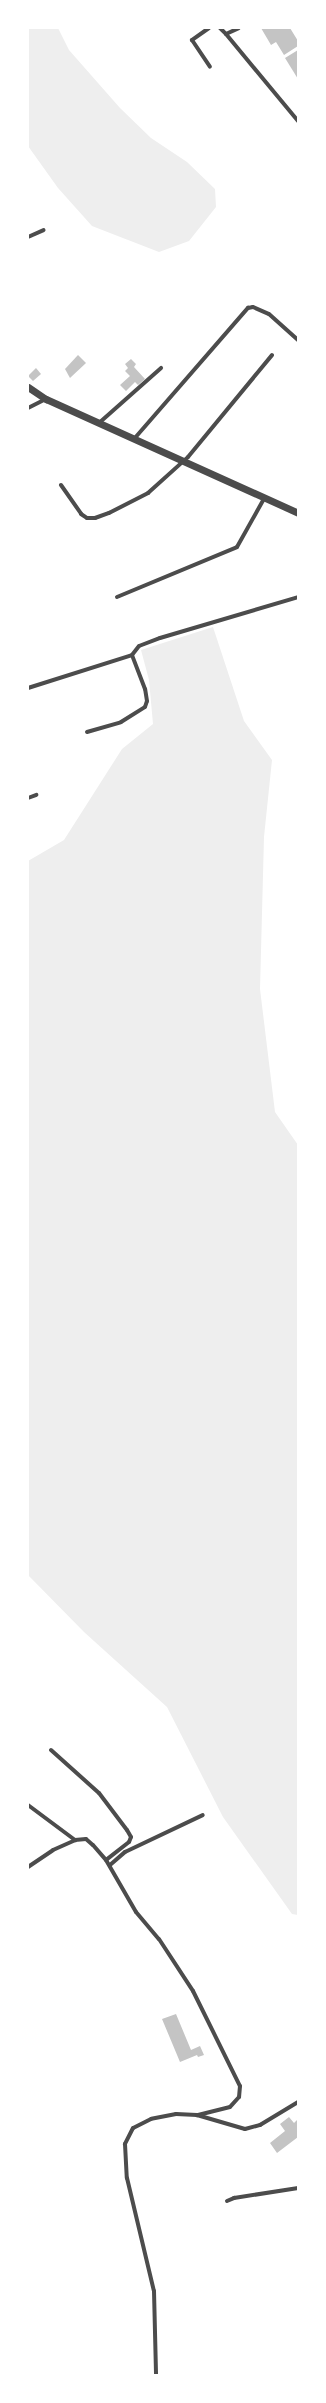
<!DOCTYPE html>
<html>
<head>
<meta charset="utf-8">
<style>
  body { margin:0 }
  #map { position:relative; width:326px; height:2403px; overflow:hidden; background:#fff; font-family:Jost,sans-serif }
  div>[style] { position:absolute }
  .green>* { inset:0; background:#eee }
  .building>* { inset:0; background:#c4c4c4 }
  .minor>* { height:4px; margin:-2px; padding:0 2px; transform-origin:2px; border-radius:2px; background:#4c4c4c }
  .tertiary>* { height:7px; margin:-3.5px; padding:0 3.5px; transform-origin:3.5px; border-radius:3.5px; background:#4c4c4c }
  span { translate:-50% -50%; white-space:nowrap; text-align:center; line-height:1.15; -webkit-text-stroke:4px #fff; paint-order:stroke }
  .frame { position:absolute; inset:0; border:29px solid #fff; pointer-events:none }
</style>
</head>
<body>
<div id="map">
  <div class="green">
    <i style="clip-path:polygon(28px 28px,58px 28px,69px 50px,120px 108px,151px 138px,187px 162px,215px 189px,216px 207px,189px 241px,159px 252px,92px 226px,58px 188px,28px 146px)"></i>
    <i style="clip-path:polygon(213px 627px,244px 721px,272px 760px,264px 837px,260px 989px,275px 1112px,298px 1145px,298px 1915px,292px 1914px,223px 1817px,167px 1707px,84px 1632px,28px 1575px,28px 861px,64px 840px,122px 749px,153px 724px,149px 680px,141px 650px)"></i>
  </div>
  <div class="building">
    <i style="clip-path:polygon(261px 28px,290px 28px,298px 41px,298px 46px,284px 55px,276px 42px,271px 45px)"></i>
    <i style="clip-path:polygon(298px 50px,298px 79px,285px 58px)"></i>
    <i style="clip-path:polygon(78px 355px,86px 363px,70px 378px,65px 369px)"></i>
    <i style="clip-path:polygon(131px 359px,136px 364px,134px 367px,145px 379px,138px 385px,135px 382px,126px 391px,120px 385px,130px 376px,125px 371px,128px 368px,125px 364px)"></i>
    <i style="clip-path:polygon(36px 368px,41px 374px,33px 381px,28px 376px)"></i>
    <i style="clip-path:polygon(176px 2014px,191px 2050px,200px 2046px,204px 2055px,198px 2057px,197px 2055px,180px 2062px,162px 2019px)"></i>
    <i style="clip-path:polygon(289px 2117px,294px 2123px,298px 2119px,298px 2137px,277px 2153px,270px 2143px,285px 2131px,280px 2124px)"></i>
  </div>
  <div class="minor">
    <i style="left:209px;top:28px;width:21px;rotate:145deg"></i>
    <i style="left:192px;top:40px;width:32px;rotate:56deg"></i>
    <i style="left:220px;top:28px;width:8px;rotate:45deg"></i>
    <i style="left:226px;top:34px;width:14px;rotate:-25deg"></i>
    <i style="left:226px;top:34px;width:113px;rotate:50.4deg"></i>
    <i style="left:28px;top:237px;width:17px;rotate:-24deg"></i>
    <i style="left:28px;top:408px;width:20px;rotate:-27deg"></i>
    <i style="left:99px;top:423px;width:83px;rotate:-41.6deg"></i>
    <i style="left:134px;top:439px;width:174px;rotate:-49deg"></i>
    <i style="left:248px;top:308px;width:5px;rotate:-11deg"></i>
    <i style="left:253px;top:307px;width:17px;rotate:24deg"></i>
    <i style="left:269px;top:314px;width:39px;rotate:42deg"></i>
    <i style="left:61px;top:485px;width:35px;rotate:55deg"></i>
    <i style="left:81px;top:514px;width:7px;rotate:34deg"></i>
    <i style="left:87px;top:518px;width:8px"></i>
    <i style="left:95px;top:518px;width:15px;rotate:-20deg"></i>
    <i style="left:109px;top:513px;width:44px;rotate:-27.1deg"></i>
    <i style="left:148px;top:493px;width:54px;rotate:-42deg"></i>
    <i style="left:188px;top:457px;width:132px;rotate:-50.5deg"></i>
    <i style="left:117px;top:597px;width:130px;rotate:-22.6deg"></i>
    <i style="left:237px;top:547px;width:57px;rotate:-60.8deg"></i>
    <i style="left:132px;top:655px;width:11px;rotate:-52deg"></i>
    <i style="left:139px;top:646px;width:22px;rotate:-21deg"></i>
    <i style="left:160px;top:638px;width:144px;rotate:-16.5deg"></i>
    <i style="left:28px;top:688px;width:109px;rotate:-17.6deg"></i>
    <i style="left:87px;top:732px;width:35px;rotate:-16deg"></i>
    <i style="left:121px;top:722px;width:28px;rotate:-32deg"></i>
    <i style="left:145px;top:707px;width:6px;rotate:-72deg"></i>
    <i style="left:147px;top:701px;width:12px;rotate:-99deg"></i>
    <i style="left:145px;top:689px;width:36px;rotate:-111deg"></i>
    <i style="left:28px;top:798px;width:9px;rotate:-21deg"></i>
    <i style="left:51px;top:1750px;width:64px;rotate:41.9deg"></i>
    <i style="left:99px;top:1793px;width:46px;rotate:52.9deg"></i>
    <i style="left:127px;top:1830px;width:8px;rotate:60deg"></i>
    <i style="left:131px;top:1837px;width:5px;rotate:112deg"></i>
    <i style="left:129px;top:1842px;width:29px;rotate:142deg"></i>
    <i style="left:28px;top:1805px;width:59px;rotate:36.7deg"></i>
    <i style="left:110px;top:1865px;width:20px;rotate:-41deg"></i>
    <i style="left:125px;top:1852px;width:86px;rotate:-25.4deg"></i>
    <i style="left:28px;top:1867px;width:30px;rotate:-34deg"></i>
    <i style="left:53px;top:1850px;width:24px;rotate:-24deg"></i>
    <i style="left:75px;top:1840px;width:11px;rotate:-5deg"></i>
    <i style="left:86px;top:1839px;width:9px;rotate:41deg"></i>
    <i style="left:93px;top:1845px;width:20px;rotate:49deg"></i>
    <i style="left:106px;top:1860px;width:60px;rotate:60deg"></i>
    <i style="left:136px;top:1912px;width:35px;rotate:50deg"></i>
    <i style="left:159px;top:1939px;width:62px;rotate:56.8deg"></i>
    <i style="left:193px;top:1991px;width:106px;rotate:63.7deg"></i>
    <i style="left:240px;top:2086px;width:11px;rotate:95deg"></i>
    <i style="left:239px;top:2097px;width:13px;rotate:132deg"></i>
    <i style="left:230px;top:2107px;width:34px;rotate:166deg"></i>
    <i style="left:197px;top:2115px;width:21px;rotate:-177deg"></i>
    <i style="left:176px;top:2114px;width:25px;rotate:169deg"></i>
    <i style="left:151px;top:2119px;width:20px;rotate:153deg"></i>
    <i style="left:133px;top:2128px;width:18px;rotate:117deg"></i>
    <i style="left:125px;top:2144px;width:34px;rotate:87deg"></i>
    <i style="left:127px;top:2178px;width:116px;rotate:76.6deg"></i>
    <i style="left:154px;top:2291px;width:84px;rotate:88.6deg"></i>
    <i style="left:197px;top:2115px;width:50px;rotate:16.3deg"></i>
    <i style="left:245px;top:2129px;width:16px;rotate:-15deg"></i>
    <i style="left:260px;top:2125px;width:44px;rotate:-31.2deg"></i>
    <i style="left:227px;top:2201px;width:8px;rotate:-23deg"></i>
    <i style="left:234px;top:2198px;width:65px;rotate:-8.9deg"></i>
  </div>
  <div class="tertiary">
    <i style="left:28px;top:387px;width:22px;rotate:34deg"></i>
    <i style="left:46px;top:399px;width:277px;rotate:24.3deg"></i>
  </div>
  <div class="frame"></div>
</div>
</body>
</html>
